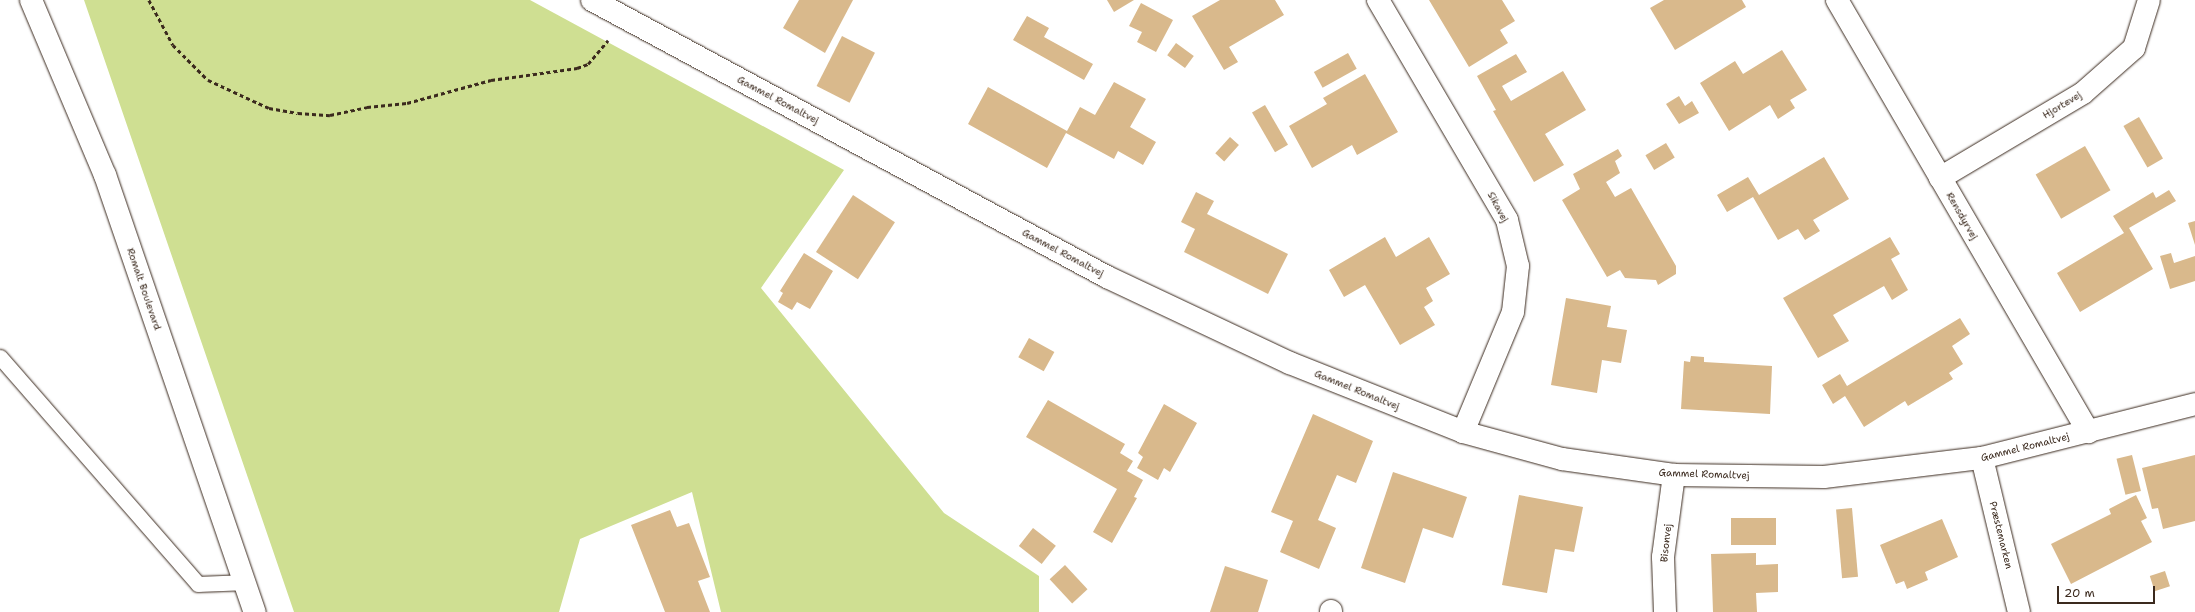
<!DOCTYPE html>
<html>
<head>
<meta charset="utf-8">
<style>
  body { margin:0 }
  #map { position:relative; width:2195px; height:612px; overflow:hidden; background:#fff; font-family:"Shantell Sans",sans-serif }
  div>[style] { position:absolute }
  .green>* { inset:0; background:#cfdf92 }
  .building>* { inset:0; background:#d9b98c; transform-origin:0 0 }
  .path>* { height:2.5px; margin-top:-1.25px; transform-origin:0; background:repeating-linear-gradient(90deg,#3b2a1e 0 4px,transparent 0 7px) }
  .roads { filter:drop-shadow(0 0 1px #3b2a1e) drop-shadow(0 0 1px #3b2a1e) }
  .service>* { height:15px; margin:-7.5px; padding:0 7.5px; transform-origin:7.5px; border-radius:7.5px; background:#fff }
  .minor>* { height:22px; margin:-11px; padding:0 11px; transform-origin:11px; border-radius:11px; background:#fff }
  .tertiary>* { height:22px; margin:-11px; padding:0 11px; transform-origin:11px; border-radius:11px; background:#fff }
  span { translate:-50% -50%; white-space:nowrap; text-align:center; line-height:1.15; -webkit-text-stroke:3px #fff; paint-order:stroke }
  .street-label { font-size:10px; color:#3b2a1e }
  .scale { position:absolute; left:2057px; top:586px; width:98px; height:18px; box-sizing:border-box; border:2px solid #3b2a1e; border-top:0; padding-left:5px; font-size:12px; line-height:14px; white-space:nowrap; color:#3b2a1e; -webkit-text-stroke:3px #fff; paint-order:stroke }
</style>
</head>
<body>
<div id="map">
  <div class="green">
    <i style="clip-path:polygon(84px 0,530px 0,844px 170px,761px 288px,944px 513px,1039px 576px,1039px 612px,721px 612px,692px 492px,580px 539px,559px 612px,294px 612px)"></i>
  </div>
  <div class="building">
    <i style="clip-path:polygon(799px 0,853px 0,825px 53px,783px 28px)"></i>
    <i style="clip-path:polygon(1107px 0,1134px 0,1114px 12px)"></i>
    <i style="clip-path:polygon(1220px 0,1275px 0,1284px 15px,1229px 47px,1238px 62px,1224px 70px,1192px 16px)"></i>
    <i style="clip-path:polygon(1429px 0,1502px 0,1515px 21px,1500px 30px,1508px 43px,1469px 67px)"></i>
    <i style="clip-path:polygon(1664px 0,1742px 0,1746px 7px,1675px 50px,1650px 8px)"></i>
    <i style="clip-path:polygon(1141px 3px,1173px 20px,1156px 52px,1137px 42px,1142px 32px,1129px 26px)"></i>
    <i style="clip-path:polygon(1027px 16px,1049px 28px,1044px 37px,1093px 64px,1084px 80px,1013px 40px)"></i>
    <i style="left:842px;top:36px;width:37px;height:56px;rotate:27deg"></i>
    <i style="left:1176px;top:43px;width:22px;height:15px;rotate:36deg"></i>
    <i style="clip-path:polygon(1782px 50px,1807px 90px,1790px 100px,1795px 108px,1778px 119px,1770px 105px,1729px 131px,1700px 83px,1735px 61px,1743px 74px)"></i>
    <i style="left:1348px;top:53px;width:18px;height:39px;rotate:61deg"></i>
    <i style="clip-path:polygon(1516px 54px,1527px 72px,1502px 86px,1511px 101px,1563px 71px,1586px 110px,1545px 134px,1564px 165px,1534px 182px,1493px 111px,1496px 110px,1477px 76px)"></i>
    <i style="clip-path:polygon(1365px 74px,1398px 132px,1357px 155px,1352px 145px,1312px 168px,1289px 126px,1327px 104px,1323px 98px)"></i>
    <i style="clip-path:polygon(1114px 82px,1146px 99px,1130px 127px,1156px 142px,1143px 165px,1118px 151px,1114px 159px,1066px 133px,1047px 168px,968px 124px,988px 87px,1067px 131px,1080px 107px,1095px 115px)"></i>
    <i style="clip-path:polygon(1679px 96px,1685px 106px,1692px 101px,1699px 113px,1679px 124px,1666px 104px)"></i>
    <i style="left:1265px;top:105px;width:46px;height:15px;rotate:60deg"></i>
    <i style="left:2139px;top:117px;width:48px;height:18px;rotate:60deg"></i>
    <i style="left:1230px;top:137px;width:12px;height:22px;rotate:42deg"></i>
    <i style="left:1666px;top:143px;width:17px;height:24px;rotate:59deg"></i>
    <i style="left:2085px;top:146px;width:51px;height:57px;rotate:60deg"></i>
    <i style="clip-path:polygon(1618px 149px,1622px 156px,1615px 161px,1620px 173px,1606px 182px,1615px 197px,1631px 188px,1676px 266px,1676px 274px,1658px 285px,1656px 280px,1625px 278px,1620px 270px,1607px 277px,1562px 200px,1580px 189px,1573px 174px)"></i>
    <i style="clip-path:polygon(1824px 157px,1849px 199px,1813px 220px,1820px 231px,1805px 240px,1798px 229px,1778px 240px,1753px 197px,1727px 212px,1717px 195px,1748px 177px,1759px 195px)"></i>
    <i style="clip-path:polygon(2169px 190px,2176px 201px,2129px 228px,2153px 269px,2080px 312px,2057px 273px,2124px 233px,2113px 216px,2153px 192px,2156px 198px)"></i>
    <i style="clip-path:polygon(1196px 192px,1214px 201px,1207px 214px,1288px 254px,1268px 294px,1184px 252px,1195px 229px,1181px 222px)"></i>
    <i style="left:853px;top:195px;width:50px;height:68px;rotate:33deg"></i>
    <i style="clip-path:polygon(2195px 221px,2195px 245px,2188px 223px)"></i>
    <i style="clip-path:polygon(1385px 237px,1396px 257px,1429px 237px,1450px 274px,1426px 288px,1433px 301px,1424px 307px,1435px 325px,1400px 345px,1365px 285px,1344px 297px,1329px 270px)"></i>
    <i style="clip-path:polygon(1890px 237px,1900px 254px,1891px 259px,1908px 290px,1892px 300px,1884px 286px,1833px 315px,1849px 341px,1818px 358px,1783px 298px)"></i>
    <i style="clip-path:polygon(804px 253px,833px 271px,810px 309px,797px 302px,792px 310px,778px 302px,783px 293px,780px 291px)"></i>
    <i style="clip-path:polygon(2171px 253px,2174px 263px,2195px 256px,2195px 281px,2170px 289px,2160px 256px)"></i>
    <i style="clip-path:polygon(1566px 298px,1611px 306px,1607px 327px,1627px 330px,1621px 363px,1602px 360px,1597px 393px,1551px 385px)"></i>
    <i style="clip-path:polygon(1960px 318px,1970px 334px,1952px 346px,1963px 364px,1949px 373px,1953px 379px,1908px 406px,1905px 401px,1864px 427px,1845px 396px,1833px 404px,1822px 385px,1840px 374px,1847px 386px)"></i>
    <i style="left:1029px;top:338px;width:29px;height:22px;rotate:29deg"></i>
    <i style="clip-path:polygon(1691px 356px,1704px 357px,1704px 362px,1772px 366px,1770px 414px,1681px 409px,1684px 361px,1690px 362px)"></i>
    <i style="clip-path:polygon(1048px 400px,1125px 444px,1120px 453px,1133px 461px,1127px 471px,1143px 480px,1134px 497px,1137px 498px,1112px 543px,1093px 532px,1117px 489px,1026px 437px)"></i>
    <i style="clip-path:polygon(1164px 404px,1197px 423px,1170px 472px,1164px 468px,1158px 480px,1137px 468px,1143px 457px,1138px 453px)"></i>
    <i style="clip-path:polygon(1313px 414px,1373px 441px,1356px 483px,1337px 475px,1318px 520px,1336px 528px,1319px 569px,1280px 552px,1293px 521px,1271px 512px)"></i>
    <i style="left:2132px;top:455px;width:37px;height:16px;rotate:76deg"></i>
    <i style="clip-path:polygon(2195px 455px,2195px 521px,2163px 529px,2158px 508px,2152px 509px,2142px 468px)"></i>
    <i style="clip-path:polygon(1393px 472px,1467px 497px,1453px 538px,1423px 528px,1405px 583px,1361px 568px)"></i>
    <i style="clip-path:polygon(1519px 495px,1583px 507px,1574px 552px,1555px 549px,1547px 593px,1502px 585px)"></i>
    <i style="clip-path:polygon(2136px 495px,2147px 518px,2141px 521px,2152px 542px,2071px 584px,2051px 544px,2111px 514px,2109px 509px)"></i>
    <i style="left:1852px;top:508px;width:69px;height:16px;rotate:85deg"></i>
    <i style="clip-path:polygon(670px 510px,677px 527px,689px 523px,710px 577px,698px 581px,710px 612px,665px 612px,631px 525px)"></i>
    <i style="left:1776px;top:518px;width:27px;height:45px;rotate:90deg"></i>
    <i style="clip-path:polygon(1942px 519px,1958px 557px,1925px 572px,1928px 580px,1907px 589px,1904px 581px,1896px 584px,1880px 545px)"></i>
    <i style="left:1033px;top:528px;width:29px;height:23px;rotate:38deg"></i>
    <i style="clip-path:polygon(1756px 553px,1756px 565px,1778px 564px,1778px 592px,1756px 593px,1757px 612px,1713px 612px,1711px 554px)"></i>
    <i style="left:1065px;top:565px;width:33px;height:21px;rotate:47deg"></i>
    <i style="clip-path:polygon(1225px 566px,1268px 580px,1258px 612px,1210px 612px)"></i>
    <i style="left:2165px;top:571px;width:16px;height:16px;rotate:72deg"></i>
  </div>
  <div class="path">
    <i style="left:149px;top:0;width:51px;rotate:61.9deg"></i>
    <i style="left:173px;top:45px;width:49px;rotate:45deg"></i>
    <i style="left:208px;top:80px;width:67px;rotate:24.7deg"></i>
    <i style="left:269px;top:108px;width:29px;rotate:10deg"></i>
    <i style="left:298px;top:113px;width:32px;rotate:4deg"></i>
    <i style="left:330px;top:115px;width:38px;rotate:-12deg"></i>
    <i style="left:367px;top:107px;width:40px;rotate:-5.7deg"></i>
    <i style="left:407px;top:103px;width:87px;rotate:-15.3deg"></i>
    <i style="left:491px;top:80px;width:87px;rotate:-7.9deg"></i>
    <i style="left:577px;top:68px;width:12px;rotate:-20deg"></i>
    <i style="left:588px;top:64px;width:31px;rotate:-50deg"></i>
  </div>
  <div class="roads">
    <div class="service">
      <i style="left:0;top:357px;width:301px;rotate:48.9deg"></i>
      <i style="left:198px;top:584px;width:49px;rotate:-2.3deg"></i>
    </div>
    <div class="minor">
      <i style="left:592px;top:0;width:585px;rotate:28.27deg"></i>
      <i style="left:1107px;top:277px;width:202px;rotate:25.2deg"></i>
      <i style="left:1290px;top:363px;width:186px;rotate:21.7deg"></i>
      <i style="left:1463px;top:432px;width:103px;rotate:15.3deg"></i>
      <i style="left:1562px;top:459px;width:113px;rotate:8.1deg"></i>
      <i style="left:1674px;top:475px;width:150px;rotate:0.8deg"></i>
      <i style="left:1824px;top:477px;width:159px;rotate:-6.9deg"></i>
      <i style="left:1982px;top:458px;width:220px;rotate:-14.2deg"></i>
      <i style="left:1378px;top:0;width:255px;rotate:59.6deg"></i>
      <i style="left:1507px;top:220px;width:47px;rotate:76.6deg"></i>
      <i style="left:1518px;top:266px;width:46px;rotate:96.2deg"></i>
      <i style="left:1513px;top:312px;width:130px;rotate:112.6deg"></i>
      <i style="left:1837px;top:0;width:500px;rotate:59.8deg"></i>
      <i style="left:1940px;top:178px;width:166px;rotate:-30.7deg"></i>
      <i style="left:2083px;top:93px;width:68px;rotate:-41.4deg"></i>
      <i style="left:2134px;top:48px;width:50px;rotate:-72.6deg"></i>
      <i style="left:1982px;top:458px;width:158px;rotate:76.5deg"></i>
      <i style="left:1331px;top:612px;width:1px;rotate:-90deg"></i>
      <i style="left:1665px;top:612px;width:55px;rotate:-92.1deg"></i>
      <i style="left:1663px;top:557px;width:83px;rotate:-82.4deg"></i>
    </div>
    <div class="tertiary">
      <i style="left:31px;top:0;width:190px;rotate:67.1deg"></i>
      <i style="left:105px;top:175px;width:462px;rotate:71.1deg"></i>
    </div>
  </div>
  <div class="street-label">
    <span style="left:778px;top:100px;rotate:28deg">Gammel Romaltvej</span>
    <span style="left:2062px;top:105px;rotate:-31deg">Hjortevej</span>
    <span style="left:1498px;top:207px;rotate:62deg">Sikavej</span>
    <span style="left:1962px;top:216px;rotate:60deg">Rensdyrvej</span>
    <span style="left:1063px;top:253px;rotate:28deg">Gammel Romaltvej</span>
    <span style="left:144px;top:289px;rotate:71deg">Romalt Boulevard</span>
    <span style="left:1357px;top:390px;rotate:22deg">Gammel Romaltvej</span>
    <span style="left:2025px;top:447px;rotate:-14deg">Gammel Romaltvej</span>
    <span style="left:1704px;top:474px;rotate:2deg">Gammel Romaltvej</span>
    <span style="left:2001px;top:535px;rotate:76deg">Præstemarken</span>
    <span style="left:1666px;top:543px;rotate:-84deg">Bisonvej</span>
  </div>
  <div class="scale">20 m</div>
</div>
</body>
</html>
